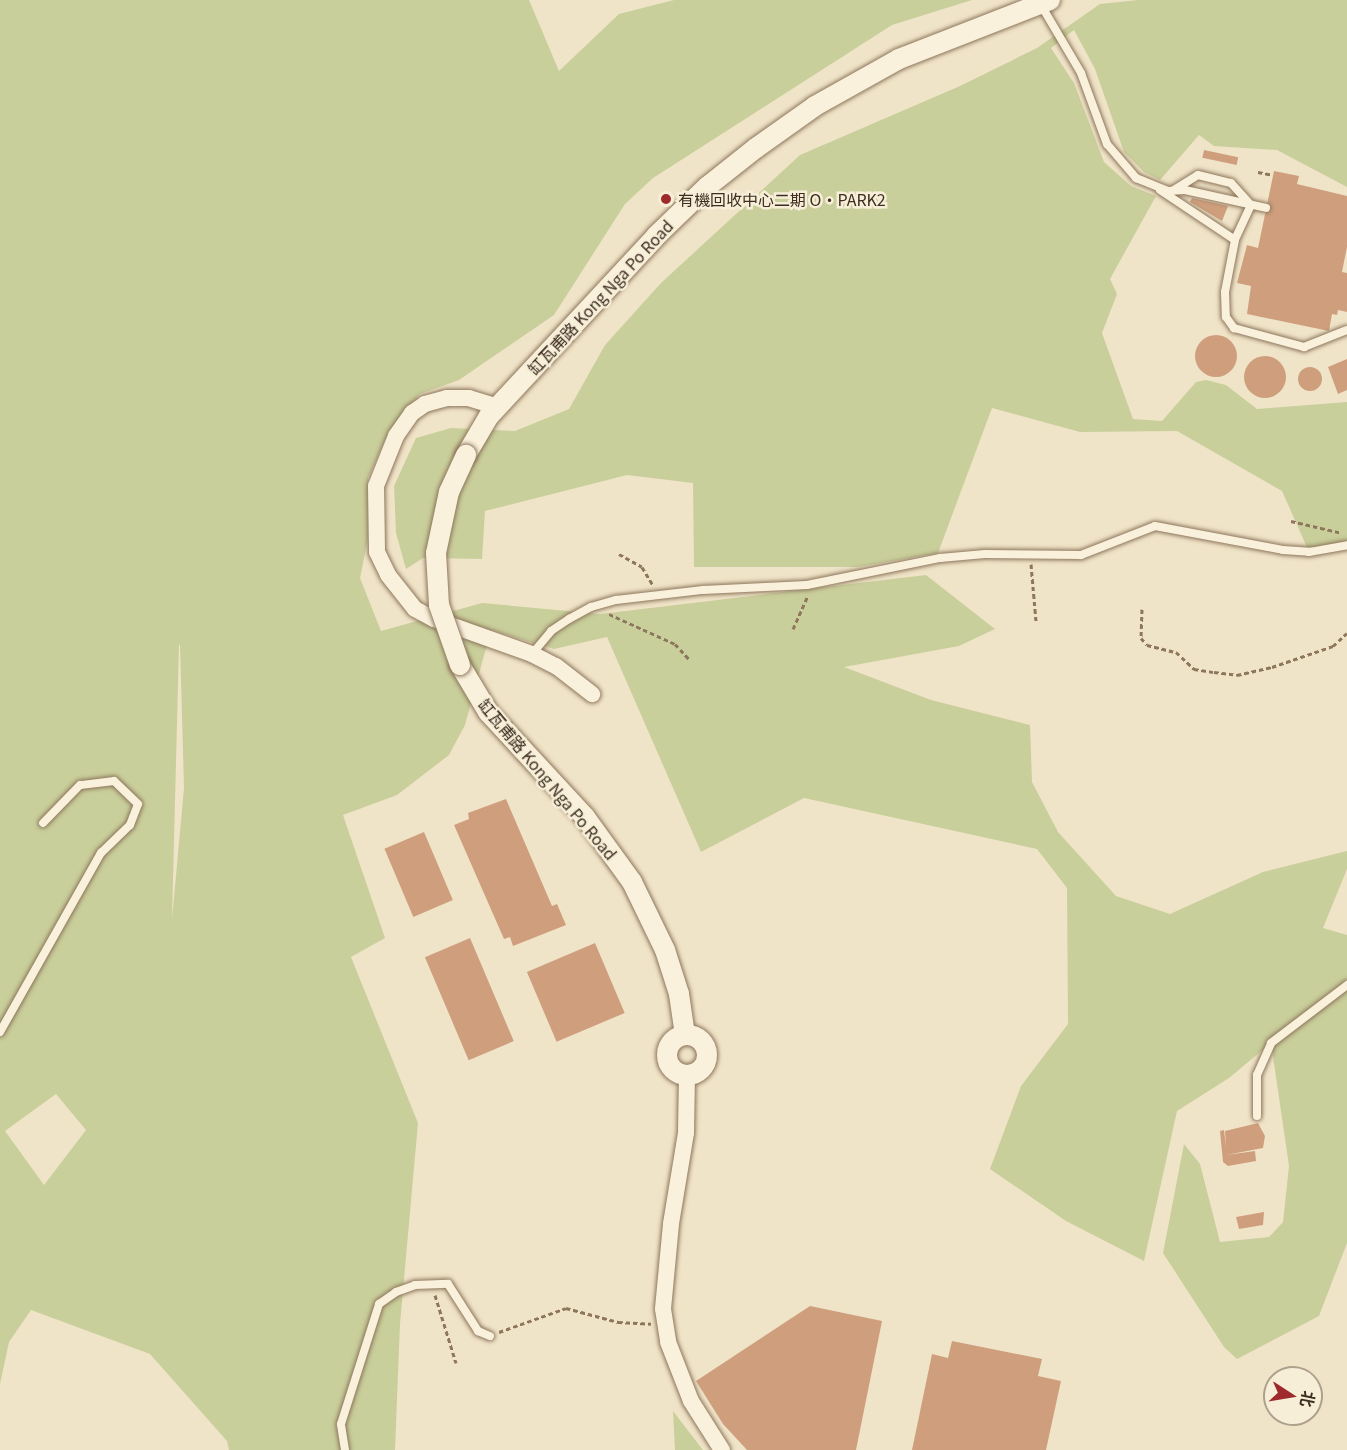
<!DOCTYPE html>
<html>
<head>
<meta charset="utf-8">
<style>
  body { margin:0 }
  #map { position:relative; width:1347px; height:1450px; overflow:hidden; background:#f0e4c8; font-family:Georgia,"Noto Sans SC",serif }
  div>[style] { position:absolute }
  .green>* { inset:0; background:#c9cf9b }
  .building>* { inset:0; background:#cf9f7d; transform-origin:0 0 }
  .round { border-radius:50% }
  .path>* { height:3px; margin-top:-1.5px; transform-origin:0; background:repeating-linear-gradient(90deg,#8d765c 0 4.5px,transparent 0 7.5px) }
  .roads { filter:drop-shadow(0 0 2px #8d765c) drop-shadow(0 0 2px #8d765c) }
  .service>* { height:8px; margin:-4px; padding:0 4px; transform-origin:4px; border-radius:4px; background:#faf1dc }
  .minor>* { height:16px; margin:-8px; padding:0 8px; transform-origin:8px; border-radius:8px; background:#faf1dc }
  .tertiary>* { height:20px; margin:-10px; padding:0 10px; transform-origin:10px; border-radius:10px; background:#faf1dc }
  .tertiary>.ring { margin:-10px; padding:0; box-sizing:content-box; background:none; border:20px solid #faf1dc; border-radius:50% }
  .bridges { filter:drop-shadow(0 0 2px #8d765c) drop-shadow(0 0 2px #8d765c) }
  .tertiary-bridge>* { height:20px; margin:-10px; padding:0 10px; transform-origin:10px; border-radius:10px; background:#faf1dc }
  .dots>* { width:16px; height:16px; translate:-50% -50%; box-sizing:border-box; border:3px solid #f7eed8; border-radius:50% }
  span { translate:-50% -50%; white-space:nowrap; text-align:center; line-height:1.15; -webkit-text-stroke:5px #f7eed8; paint-order:stroke }
  .poi-label { font-size:16px; color:#3d2e20 }
  .left { translate:0 -50%; text-align:left }
  .street-label { font-size:16px; color:#3d2e20 }
  .north { position:absolute; left:1263px; top:1366px; width:60px; height:60px; box-sizing:border-box; background:#f7eed8; border:2px solid #ada18e; border-radius:50%; rotate:102deg; font-size:16px; font-weight:700; line-height:24px; text-align:center; color:#3d2e20 }
  .north::after { content:''; display:block; margin:auto; width:21px; height:27px; background:#9e2a2b; clip-path:polygon(50% 0,100% 100%,50% 72%,0 100%) }
</style>
</head>
<body>
<div id="map">
  <div class="green">
    <i style="clip-path:polygon(evenodd,0 0,529px 0,559px 71px,619px 14px,674px 0,972px 0,892px 25px,653px 178px,625px 204px,554px 315px,459px 380px,420px 394px,390px 429px,368px 478px,368px 539px,360px 578px,381px 631px,482px 603px,600px 614px,926px 575px,995px 629px,959px 646px,844px 667px,931px 700px,1030px 725px,1032px 782px,1058px 832px,1116px 896px,1170px 914px,1263px 872px,1347px 851px,1347px 869px,1323px 928px,1347px 935px,1347px 1243px,1319px 1316px,1237px 1359px,1224px 1347px,1163px 1253px,1184px 1144px,1200px 1164px,1220px 1242px,1269px 1237px,1283px 1222px,1289px 1166px,1271px 1043px,1229px 1078px,1177px 1111px,1144px 1261px,1066px 1221px,990px 1169px,1021px 1086px,1068px 1024px,1067px 888px,1037px 849px,804px 798px,701px 852px,607px 637px,554px 649px,491px 630px,465px 725px,449px 755px,397px 795px,343px 815px,385px 938px,351px 957px,418px 1123px,400px 1324px,395px 1450px,229px 1450px,227px 1441px,150px 1354px,31px 1310px,9px 1342px,0 1384px,0 0,180px 644px,184px 788px,172px 919px,179px 645px,180px 644px,0 0,56px 1094px,86px 1130px,44px 1185px,5px 1131px,56px 1094px)"></i>
    <i style="clip-path:polygon(1138px 0,1347px 0,1347px 187px,1277px 150px,1214px 146px,1199px 135px,1160px 180px,1144px 172px,1124px 152px,1095px 69px,1074px 30px,1051px 48px,1074px 83px,1104px 162px,1131px 186px,1156px 196px,1110px 279px,1117px 294px,1102px 333px,1133px 419px,1162px 421px,1196px 382px,1206px 380px,1226px 385px,1257px 409px,1347px 402px,1347px 542px,1309px 552px,1282px 491px,1177px 431px,1080px 432px,992px 408px,938px 553px,858px 567px,694px 567px,693px 483px,627px 475px,485px 511px,482px 559px,423px 558px,406px 569px,396px 533px,394px 486px,416px 438px,451px 428px,515px 431px,569px 409px,605px 345px,661px 283px,800px 155px,960px 86px,1037px 48px,1100px 4px)"></i>
    <i style="clip-path:polygon(673px 1411px,703px 1450px,675px 1450px)"></i>
  </div>
  <div class="building">
    <i style="left:1204px;top:150px;width:35px;height:8px;rotate:12deg"></i>
    <i style="clip-path:polygon(1274px 171px,1299px 176px,1297px 184px,1347px 196px,1347px 247px,1342px 272px,1347px 273px,1347px 312px,1338px 310px,1337px 315px,1332px 314px,1329px 331px,1247px 314px,1251px 286px,1237px 283px,1247px 245px,1258px 248px)"></i>
    <i style="clip-path:polygon(1192px 198px,1228px 206px,1222px 221px,1190px 202px)"></i>
    <i class="round" style="left:1195px;top:335px;width:42px;height:42px"></i>
    <i class="round" style="left:1244px;top:356px;width:42px;height:42px"></i>
    <i style="clip-path:polygon(1347px 359px,1347px 390px,1338px 394px,1328px 367px)"></i>
    <i class="round" style="left:1298px;top:367px;width:24px;height:24px"></i>
    <i style="clip-path:polygon(506px 799px,552px 906px,557px 904px,566px 925px,513px 946px,510px 937px,504px 939px,454px 825px,469px 819px,468px 813px)"></i>
    <i style="left:424px;top:832px;width:74px;height:43px;rotate:67deg"></i>
    <i style="left:470px;top:938px;width:112px;height:49px;rotate:67deg"></i>
    <i style="left:595px;top:943px;width:76px;height:74px;rotate:67deg"></i>
    <i style="clip-path:polygon(1258px 1123px,1265px 1136px,1263px 1148px,1226px 1155px,1255px 1151px,1256px 1161px,1228px 1166px,1223px 1162px,1220px 1131px,1224px 1130px,1226px 1147px,1225px 1131px)"></i>
    <i style="clip-path:polygon(1264px 1212px,1263px 1225px,1239px 1229px,1236px 1217px)"></i>
    <i style="clip-path:polygon(810px 1306px,882px 1321px,856px 1450px,747px 1450px,723px 1424px,696px 1381px)"></i>
    <i style="clip-path:polygon(952px 1341px,1042px 1359px,1038px 1376px,1061px 1381px,1046px 1450px,912px 1450px,932px 1354px,948px 1358px)"></i>
  </div>
  <div class="path">
    <i style="left:1258px;top:172px;width:15px;rotate:11deg"></i>
    <i style="left:1291px;top:521px;width:52px;rotate:13.2deg"></i>
    <i style="left:619px;top:554px;width:26px;rotate:29deg"></i>
    <i style="left:642px;top:567px;width:21px;rotate:59deg"></i>
    <i style="left:1031px;top:564px;width:57px;rotate:85deg"></i>
    <i style="left:1142px;top:609px;width:29px;rotate:92deg"></i>
    <i style="left:1141px;top:638px;width:9px;rotate:49deg"></i>
    <i style="left:1147px;top:645px;width:30px;rotate:14deg"></i>
    <i style="left:1176px;top:652px;width:25px;rotate:43deg"></i>
    <i style="left:1194px;top:669px;width:20px;rotate:9deg"></i>
    <i style="left:1214px;top:672px;width:23px;rotate:7deg"></i>
    <i style="left:1237px;top:675px;width:36px;rotate:-13deg"></i>
    <i style="left:1272px;top:667px;width:65px;rotate:-19deg"></i>
    <i style="left:1333px;top:646px;width:19px;rotate:-43deg"></i>
    <i style="left:609px;top:614px;width:72px;rotate:24.4deg"></i>
    <i style="left:675px;top:644px;width:21px;rotate:47deg"></i>
    <i style="left:793px;top:629px;width:37px;rotate:-66deg"></i>
    <i style="left:435px;top:1295px;width:71px;rotate:72.8deg"></i>
    <i style="left:499px;top:1332px;width:71px;rotate:-19.7deg"></i>
    <i style="left:566px;top:1308px;width:54px;rotate:15.1deg"></i>
    <i style="left:618px;top:1322px;width:33px;rotate:3deg"></i>
  </div>
  <div class="roads">
    <div class="service">
      <i style="left:1041px;top:5px;width:79px;rotate:59.5deg"></i>
      <i style="left:1081px;top:73px;width:76px;rotate:69.9deg"></i>
      <i style="left:1107px;top:144px;width:45px;rotate:49.5deg"></i>
      <i style="left:1136px;top:178px;width:35px;rotate:22deg"></i>
      <i style="left:1168px;top:191px;width:17px;rotate:-3deg"></i>
      <i style="left:1185px;top:190px;width:83px;rotate:12.5deg"></i>
      <i style="left:1160px;top:190px;width:90px;rotate:33.7deg"></i>
      <i style="left:1174px;top:190px;width:28px;rotate:-32deg"></i>
      <i style="left:1198px;top:175px;width:34px;rotate:14deg"></i>
      <i style="left:1231px;top:183px;width:30px;rotate:48deg"></i>
      <i style="left:1251px;top:205px;width:38px;rotate:115deg"></i>
      <i style="left:1235px;top:240px;width:53px;rotate:100.9deg"></i>
      <i style="left:1225px;top:292px;width:25px;rotate:88deg"></i>
      <i style="left:1226px;top:317px;width:14px;rotate:54deg"></i>
      <i style="left:1234px;top:328px;width:73px;rotate:15.2deg"></i>
      <i style="left:1304px;top:347px;width:46px;rotate:-21.6deg"></i>
      <i style="left:532px;top:654px;width:30px;rotate:-50deg"></i>
      <i style="left:551px;top:631px;width:22px;rotate:-34deg"></i>
      <i style="left:569px;top:619px;width:25px;rotate:-29deg"></i>
      <i style="left:591px;top:607px;width:26px;rotate:-16deg"></i>
      <i style="left:616px;top:600px;width:88px;rotate:-6.6deg"></i>
      <i style="left:703px;top:590px;width:104px;rotate:-2.8deg"></i>
      <i style="left:807px;top:585px;width:136px;rotate:-11.5deg"></i>
      <i style="left:940px;top:558px;width:45px;rotate:-5.1deg"></i>
      <i style="left:985px;top:554px;width:96px;rotate:0.6deg"></i>
      <i style="left:1081px;top:555px;width:79px;rotate:-21.4deg"></i>
      <i style="left:1155px;top:526px;width:130px;rotate:10.6deg"></i>
      <i style="left:1283px;top:550px;width:26px;rotate:4deg"></i>
      <i style="left:1309px;top:552px;width:39px;rotate:-10deg"></i>
      <i style="left:0;top:1032px;width:206px;rotate:-60.6deg"></i>
      <i style="left:101px;top:853px;width:40px;rotate:-44deg"></i>
      <i style="left:130px;top:825px;width:22px;rotate:-69deg"></i>
      <i style="left:138px;top:804px;width:33px;rotate:-136deg"></i>
      <i style="left:114px;top:781px;width:34px;rotate:173deg"></i>
      <i style="left:80px;top:785px;width:53px;rotate:134.2deg"></i>
      <i style="left:1257px;top:1116px;width:41px;rotate:-90deg"></i>
      <i style="left:1257px;top:1075px;width:35px;rotate:-66deg"></i>
      <i style="left:1271px;top:1043px;width:96px;rotate:-37.3deg"></i>
      <i style="left:345px;top:1450px;width:26px;rotate:-99deg"></i>
      <i style="left:341px;top:1424px;width:126px;rotate:-72.4deg"></i>
      <i style="left:379px;top:1304px;width:21px;rotate:-35deg"></i>
      <i style="left:396px;top:1292px;width:20px;rotate:-20deg"></i>
      <i style="left:415px;top:1285px;width:33px;rotate:-2deg"></i>
      <i style="left:448px;top:1284px;width:56px;rotate:57.4deg"></i>
      <i style="left:478px;top:1331px;width:13px;rotate:23deg"></i>
    </div>
    <div class="minor">
      <i style="left:498px;top:407px;width:30px;rotate:-163deg"></i>
      <i style="left:469px;top:398px;width:22px;rotate:180deg"></i>
      <i style="left:447px;top:398px;width:23px;rotate:165deg"></i>
      <i style="left:425px;top:404px;width:16px;rotate:145deg"></i>
      <i style="left:412px;top:413px;width:28px;rotate:125deg"></i>
      <i style="left:396px;top:436px;width:54px;rotate:111.8deg"></i>
      <i style="left:376px;top:486px;width:66px;rotate:89.1deg"></i>
      <i style="left:377px;top:552px;width:25px;rotate:64deg"></i>
      <i style="left:388px;top:575px;width:43px;rotate:51.5deg"></i>
      <i style="left:415px;top:609px;width:21px;rotate:28deg"></i>
      <i style="left:434px;top:619px;width:104px;rotate:19.7deg"></i>
      <i style="left:532px;top:654px;width:27px;rotate:27deg"></i>
      <i style="left:556px;top:666px;width:46px;rotate:37.9deg"></i>
      <i style="left:687px;top:1075px;width:58px;rotate:91deg"></i>
      <i style="left:686px;top:1133px;width:92px;rotate:99.4deg"></i>
      <i style="left:671px;top:1224px;width:85px;rotate:95.4deg"></i>
      <i style="left:663px;top:1309px;width:33px;rotate:81deg"></i>
      <i style="left:668px;top:1342px;width:63px;rotate:68.7deg"></i>
      <i style="left:691px;top:1401px;width:58px;rotate:57.7deg"></i>
    </div>
    <div class="tertiary">
      <i style="left:466px;top:455px;width:45px;rotate:-59.5deg"></i>
      <i style="left:489px;top:416px;width:246px;rotate:-47.1deg"></i>
      <i style="left:656px;top:236px;width:72px;rotate:-43.9deg"></i>
      <i style="left:708px;top:186px;width:61px;rotate:-38.4deg"></i>
      <i style="left:756px;top:148px;width:72px;rotate:-35.4deg"></i>
      <i style="left:815px;top:106px;width:96px;rotate:-29.2deg"></i>
      <i style="left:899px;top:59px;width:162px;rotate:-21.3deg"></i>
      <i style="left:460px;top:665px;width:55px;rotate:59.2deg"></i>
      <i style="left:488px;top:712px;width:143px;rotate:47.3deg"></i>
      <i style="left:585px;top:817px;width:80px;rotate:54.1deg"></i>
      <i style="left:632px;top:882px;width:76px;rotate:64.1deg"></i>
      <i style="left:665px;top:950px;width:46px;rotate:72.3deg"></i>
      <i style="left:679px;top:994px;width:41px;rotate:81.7deg"></i>
      <i class="ring" style="left:667px;top:1035px;width:20px;height:20px"></i>
    </div>
  </div>
  <div class="bridges">
    <div class="tertiary-bridge">
      <i style="left:460px;top:665px;width:64px;rotate:-109.3deg"></i>
      <i style="left:439px;top:605px;width:52px;rotate:-93.3deg"></i>
      <i style="left:436px;top:553px;width:62px;rotate:-78deg"></i>
      <i style="left:449px;top:492px;width:41px;rotate:-65.3deg"></i>
    </div>
  </div>
  <div class="dots">
    <i style="left:666px;top:199px;background:#9e2a2b"></i>
  </div>
  <div class="poi-label">
    <span class="left" style="left:678px;top:199px">有機回收中心二期 O·PARK2</span>
  </div>
  <div class="street-label">
    <span style="left:600px;top:297px;rotate:-47deg">缸瓦甫路 Kong Nga Po Road</span>
    <span style="left:548px;top:779px;rotate:50deg">缸瓦甫路 Kong Nga Po Road</span>
  </div>
  <div class="north">北</div>
</div>
</body>
</html>
